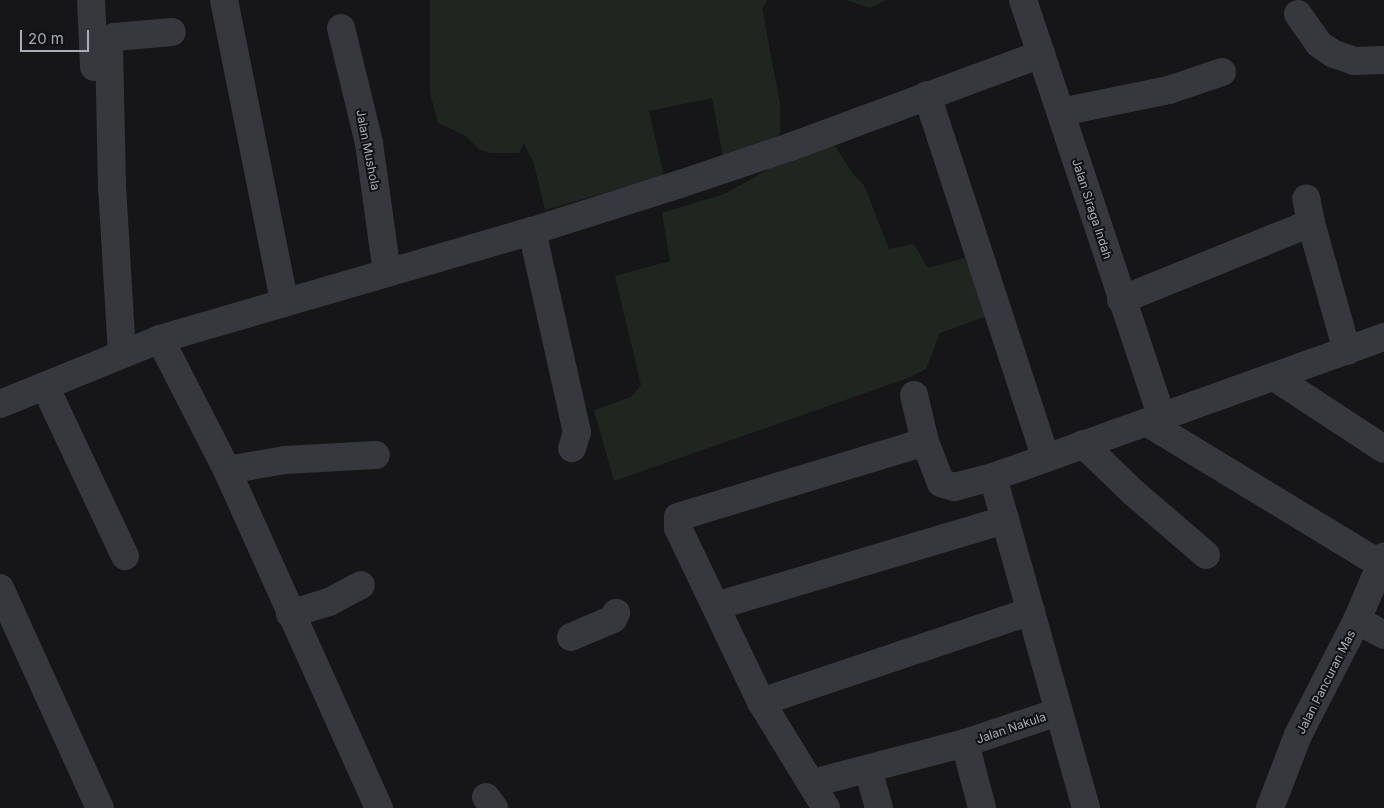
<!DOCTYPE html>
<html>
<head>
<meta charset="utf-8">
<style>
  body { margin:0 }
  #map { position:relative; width:1384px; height:808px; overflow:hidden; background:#161618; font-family:Inter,sans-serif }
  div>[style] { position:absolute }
  .green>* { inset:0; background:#1e261f }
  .minor>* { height:28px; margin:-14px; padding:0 14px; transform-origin:14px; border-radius:14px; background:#37383d }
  span { translate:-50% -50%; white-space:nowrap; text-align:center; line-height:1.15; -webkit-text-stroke:4px #111113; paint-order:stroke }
  .street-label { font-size:12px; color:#a8adb8 }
  .scale { position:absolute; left:20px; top:30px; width:69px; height:22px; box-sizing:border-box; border:2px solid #a8adb8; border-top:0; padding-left:6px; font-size:15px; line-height:18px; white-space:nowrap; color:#a8adb8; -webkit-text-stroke:4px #111113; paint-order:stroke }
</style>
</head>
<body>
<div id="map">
  <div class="green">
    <i style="clip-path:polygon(430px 0,768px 0,762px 8px,780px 104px,780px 134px,773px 141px,723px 157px,712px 98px,649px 111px,664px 176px,545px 210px,534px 164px,524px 144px,519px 153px,490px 153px,480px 150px,466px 136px,438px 123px,430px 93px)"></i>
    <i style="clip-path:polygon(847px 0,886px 0,870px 8px)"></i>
    <i style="clip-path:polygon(833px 143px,853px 174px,864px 185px,889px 249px,914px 244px,928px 268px,975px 255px,993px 314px,940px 333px,926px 369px,908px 378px,614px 481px,594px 410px,631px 397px,641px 385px,615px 276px,670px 261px,662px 213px,724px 194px,815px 144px)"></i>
  </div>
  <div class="minor">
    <i style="left:91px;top:0;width:67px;rotate:87.4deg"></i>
    <i style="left:224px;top:0;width:307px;rotate:78.7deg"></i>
    <i style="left:1023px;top:0;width:440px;rotate:71.6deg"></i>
    <i style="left:1298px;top:14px;width:37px;rotate:55deg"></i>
    <i style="left:1319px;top:44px;width:18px;rotate:34deg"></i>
    <i style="left:1334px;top:54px;width:21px;rotate:19deg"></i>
    <i style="left:1354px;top:61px;width:30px;rotate:-2deg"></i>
    <i style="left:341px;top:28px;width:118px;rotate:76.3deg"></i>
    <i style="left:369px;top:143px;width:130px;rotate:82.1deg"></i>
    <i style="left:927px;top:95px;width:380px;rotate:71.9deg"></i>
    <i style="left:1061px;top:112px;width:110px;rotate:-11.5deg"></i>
    <i style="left:1169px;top:90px;width:56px;rotate:-18.8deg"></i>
    <i style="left:1311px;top:223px;width:133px;rotate:74.3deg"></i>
    <i style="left:532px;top:231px;width:206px;rotate:77.4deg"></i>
    <i style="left:577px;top:432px;width:17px;rotate:107deg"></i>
    <i style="left:1121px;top:300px;width:205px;rotate:-22.1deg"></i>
    <i style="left:1311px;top:223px;width:25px;rotate:-101deg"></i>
    <i style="left:160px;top:339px;width:147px;rotate:62.9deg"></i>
    <i style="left:227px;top:470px;width:59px;rotate:-9.8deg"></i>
    <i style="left:285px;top:460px;width:91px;rotate:-3.1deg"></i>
    <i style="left:122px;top:354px;width:167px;rotate:-93.4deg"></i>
    <i style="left:112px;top:187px;width:147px;rotate:-91.2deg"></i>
    <i style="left:109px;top:40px;width:6px;rotate:-31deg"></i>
    <i style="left:114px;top:37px;width:58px;rotate:-4.9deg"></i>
    <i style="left:1274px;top:377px;width:131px;rotate:33.2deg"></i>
    <i style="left:45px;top:386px;width:188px;rotate:64.8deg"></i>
    <i style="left:914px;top:395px;width:48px;rotate:76.8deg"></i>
    <i style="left:925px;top:442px;width:44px;rotate:68.7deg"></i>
    <i style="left:941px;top:483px;width:14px;rotate:17deg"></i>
    <i style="left:954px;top:487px;width:40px;rotate:-14.4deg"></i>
    <i style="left:993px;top:477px;width:415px;rotate:-19.7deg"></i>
    <i style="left:0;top:404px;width:173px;rotate:-22.1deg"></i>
    <i style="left:160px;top:339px;width:387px;rotate:-16.2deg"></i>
    <i style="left:532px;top:231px;width:155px;rotate:-17.6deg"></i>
    <i style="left:680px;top:184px;width:116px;rotate:-18.6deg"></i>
    <i style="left:790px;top:147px;width:268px;rotate:-20.3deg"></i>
    <i style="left:1148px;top:423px;width:271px;rotate:31.3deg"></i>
    <i style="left:1083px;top:444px;width:71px;rotate:43.9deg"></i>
    <i style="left:1134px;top:493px;width:95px;rotate:40.7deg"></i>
    <i style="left:227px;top:470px;width:371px;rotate:65.8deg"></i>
    <i style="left:993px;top:477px;width:344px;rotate:74.3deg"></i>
    <i style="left:0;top:588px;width:242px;rotate:65.6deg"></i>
    <i style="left:716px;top:606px;width:302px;rotate:-16.6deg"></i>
    <i style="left:290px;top:614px;width:41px;rotate:-17.1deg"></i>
    <i style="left:329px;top:602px;width:36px;rotate:-28deg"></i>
    <i style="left:1357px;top:620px;width:31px;rotate:29deg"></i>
    <i style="left:571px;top:637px;width:46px;rotate:-23.2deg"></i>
    <i style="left:613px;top:619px;width:7px;rotate:-63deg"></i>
    <i style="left:761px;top:702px;width:285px;rotate:-18.6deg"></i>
    <i style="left:965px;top:743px;width:67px;rotate:75.3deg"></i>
    <i style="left:868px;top:769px;width:41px;rotate:74.2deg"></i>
    <i style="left:813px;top:783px;width:157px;rotate:-14.7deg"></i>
    <i style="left:965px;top:743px;width:98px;rotate:-18.4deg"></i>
    <i style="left:486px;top:797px;width:14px;rotate:54deg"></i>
    <i style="left:826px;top:808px;width:124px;rotate:-121.5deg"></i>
    <i style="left:761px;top:702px;width:193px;rotate:-115.5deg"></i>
    <i style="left:678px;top:528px;width:11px;rotate:-90deg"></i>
    <i style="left:678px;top:517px;width:258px;rotate:-16.9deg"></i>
    <i style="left:1270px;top:808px;width:78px;rotate:-69deg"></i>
    <i style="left:1298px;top:735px;width:129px;rotate:-62.8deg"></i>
    <i style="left:1357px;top:620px;width:69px;rotate:-66.8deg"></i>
  </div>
  <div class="street-label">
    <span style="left:368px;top:150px;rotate:79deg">Jalan Mushola</span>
    <span style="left:1092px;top:209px;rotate:72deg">Jalan Siraga Indah</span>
    <span style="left:1326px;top:682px;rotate:-63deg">Jalan Pancuran Mas</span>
    <span style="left:1011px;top:728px;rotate:-19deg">Jalan Nakula</span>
  </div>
  <div class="scale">20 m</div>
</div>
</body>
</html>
